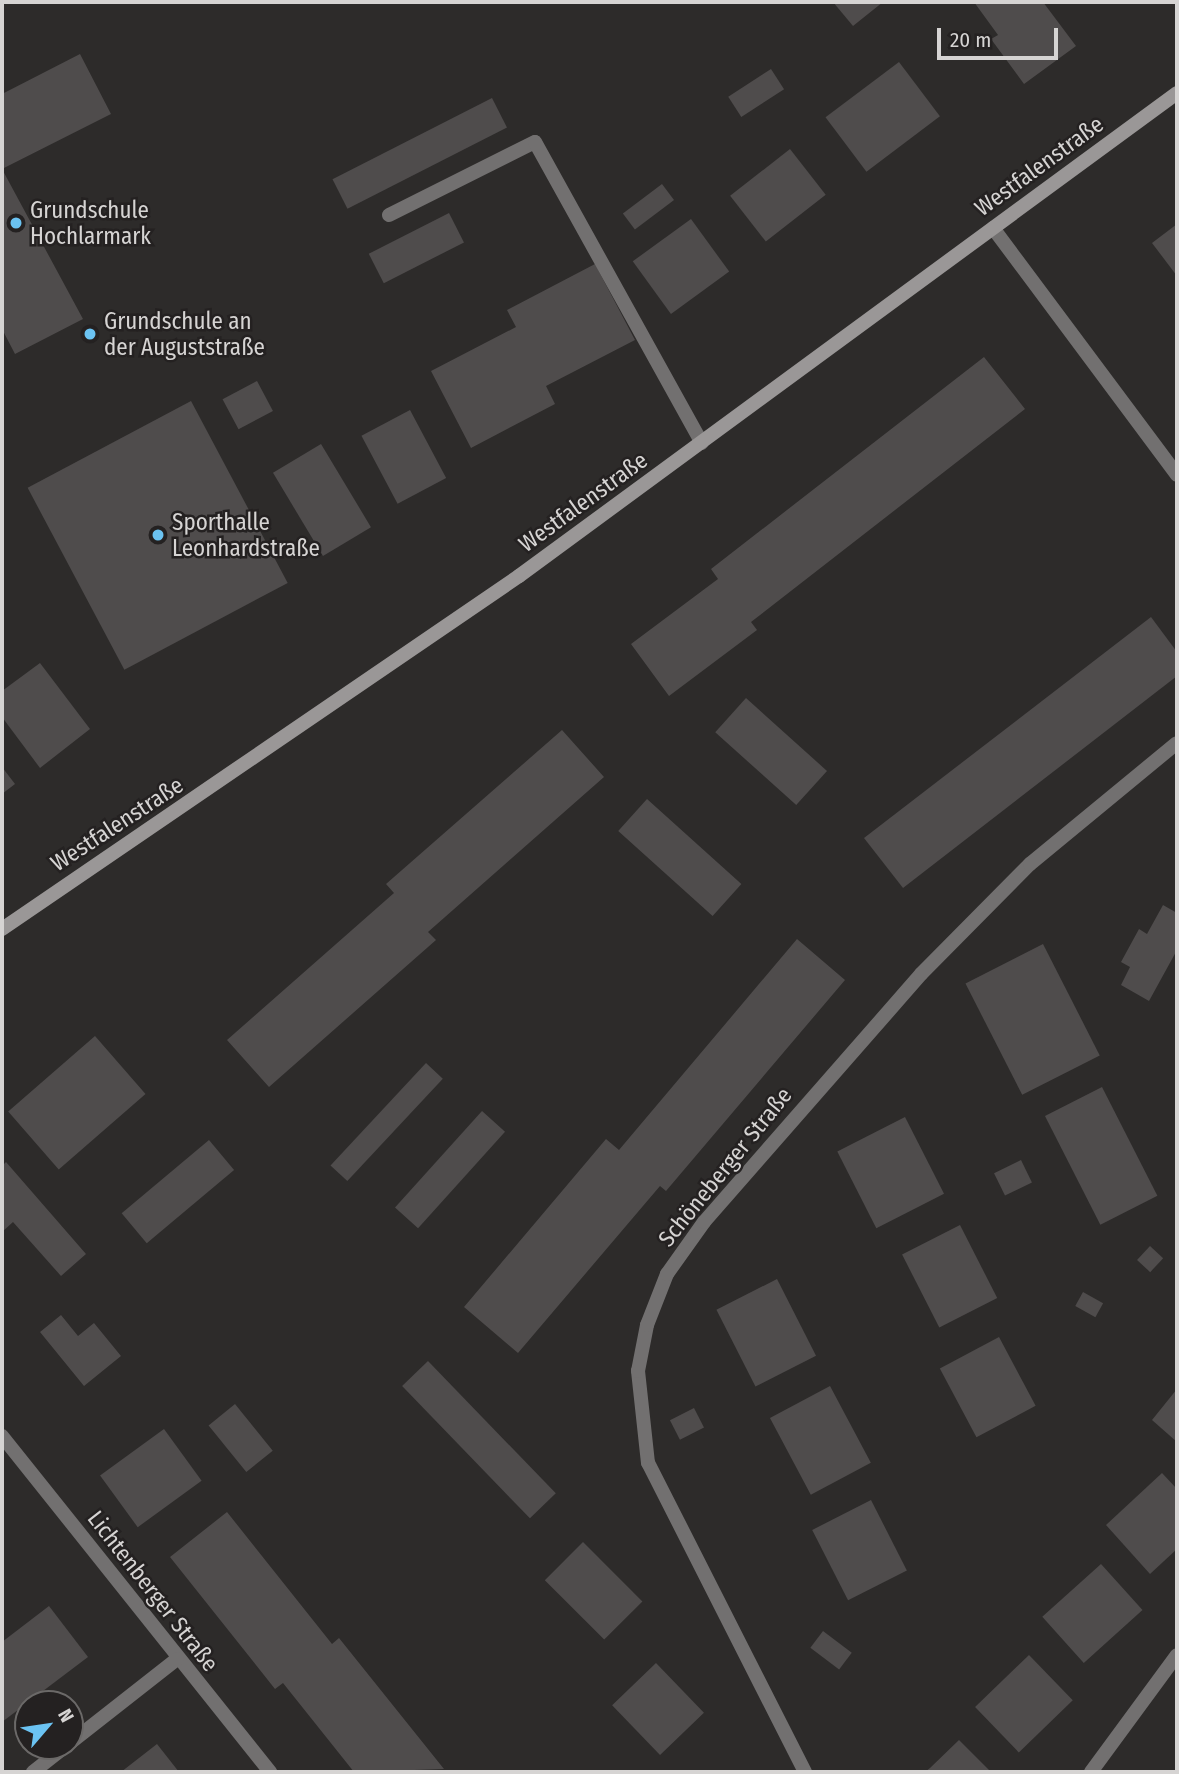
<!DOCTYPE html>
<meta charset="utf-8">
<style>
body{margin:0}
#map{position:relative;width:1179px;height:1774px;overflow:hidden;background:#2d2b2a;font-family:"Fira Sans Condensed",sans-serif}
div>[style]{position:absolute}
.building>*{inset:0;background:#4f4c4c;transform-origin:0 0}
.service>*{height:14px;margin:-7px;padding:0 7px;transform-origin:7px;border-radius:7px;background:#727070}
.minor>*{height:14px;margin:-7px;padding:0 7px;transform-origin:7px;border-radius:7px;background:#727070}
.secondary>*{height:14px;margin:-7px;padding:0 7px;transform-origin:7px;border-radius:7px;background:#9a9797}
.dots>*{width:19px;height:19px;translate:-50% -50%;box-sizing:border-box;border:4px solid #242121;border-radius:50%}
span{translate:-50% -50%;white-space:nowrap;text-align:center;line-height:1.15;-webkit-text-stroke:5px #242121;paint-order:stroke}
.street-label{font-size:23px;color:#d6d4d3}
.poi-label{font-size:23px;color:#d6d4d3}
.left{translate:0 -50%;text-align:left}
.frame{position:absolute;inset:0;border:4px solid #d6d4d3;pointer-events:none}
.north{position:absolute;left:14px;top:1690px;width:70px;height:70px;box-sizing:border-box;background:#242121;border:2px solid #6b6968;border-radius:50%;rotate:61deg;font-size:19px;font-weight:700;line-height:28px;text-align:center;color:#d6d4d3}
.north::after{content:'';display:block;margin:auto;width:24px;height:32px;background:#6bc3f2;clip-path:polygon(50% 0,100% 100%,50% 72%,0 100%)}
.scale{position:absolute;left:937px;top:28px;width:121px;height:32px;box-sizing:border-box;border:4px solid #d6d4d3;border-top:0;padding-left:9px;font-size:21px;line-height:24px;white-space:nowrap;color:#d6d4d3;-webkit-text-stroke:5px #242121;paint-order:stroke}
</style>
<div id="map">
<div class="building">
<i style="clip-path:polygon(833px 2px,883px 2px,853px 26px)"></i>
<i style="clip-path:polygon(974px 2px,1043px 2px,1076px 46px,1024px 84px,991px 39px,998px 35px)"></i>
<i style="clip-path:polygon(80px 54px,111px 114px,2px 169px,83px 319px,15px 354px,2px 329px,2px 94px)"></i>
<i style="left:899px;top:62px;width:68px;height:92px;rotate:53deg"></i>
<i style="left:771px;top:69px;width:24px;height:51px;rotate:57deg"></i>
<i style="left:492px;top:98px;width:33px;height:179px;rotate:63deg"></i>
<i style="left:790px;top:149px;width:58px;height:76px;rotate:52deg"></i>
<i style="left:662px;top:184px;width:20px;height:49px;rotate:53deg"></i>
<i style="left:449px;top:213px;width:33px;height:90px;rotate:63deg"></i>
<i style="left:691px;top:219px;width:65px;height:72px;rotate:54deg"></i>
<i style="clip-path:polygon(1177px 224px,1177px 276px,1152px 243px)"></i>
<i style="clip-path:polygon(595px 264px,635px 340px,546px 386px,555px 404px,471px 448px,431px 371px,516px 327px,507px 310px)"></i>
<i style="clip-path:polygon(984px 357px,1025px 409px,751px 622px,757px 630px,669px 696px,631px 644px,718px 579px,711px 569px)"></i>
<i style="left:257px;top:381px;width:34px;height:39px;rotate:62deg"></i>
<i style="left:191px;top:401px;width:206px;height:185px;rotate:62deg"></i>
<i style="left:410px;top:410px;width:77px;height:55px;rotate:62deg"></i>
<i style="left:321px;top:444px;width:97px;height:56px;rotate:59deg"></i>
<i style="clip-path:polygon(1151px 617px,1177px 652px,1177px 676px,903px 888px,864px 838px)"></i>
<i style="clip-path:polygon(40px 663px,90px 729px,40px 768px,2px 717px,2px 691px)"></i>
<i style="left:746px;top:698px;width:109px;height:46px;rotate:42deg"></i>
<i style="clip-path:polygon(562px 730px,604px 777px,428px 932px,436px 940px,269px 1087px,227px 1040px,394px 893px,386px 884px)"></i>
<i style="clip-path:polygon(2px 767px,15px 784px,2px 794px)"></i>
<i style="left:647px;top:799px;width:127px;height:43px;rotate:42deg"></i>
<i style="clip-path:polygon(1163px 905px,1177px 913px,1177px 950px,1149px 1001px,1121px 985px,1130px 967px,1121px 962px,1139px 929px,1147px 934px)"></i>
<i style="clip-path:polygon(797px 939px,845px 980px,666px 1191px,660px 1186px,518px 1353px,464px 1307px,606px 1139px,619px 1150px)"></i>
<i style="left:1043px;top:944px;width:125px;height:87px;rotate:63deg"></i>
<i style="left:95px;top:1036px;width:77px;height:115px;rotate:49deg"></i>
<i style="left:426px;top:1063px;width:23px;height:140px;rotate:43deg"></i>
<i style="left:1102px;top:1087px;width:122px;height:64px;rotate:63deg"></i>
<i style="left:482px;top:1111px;width:31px;height:130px;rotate:42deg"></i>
<i style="left:905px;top:1117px;width:86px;height:76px;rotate:63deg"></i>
<i style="left:209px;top:1140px;width:39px;height:114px;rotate:50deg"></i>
<i style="left:1021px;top:1160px;width:25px;height:30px;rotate:64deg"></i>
<i style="clip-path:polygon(6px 1162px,86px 1254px,61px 1276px,13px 1222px,2px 1232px,2px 1166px)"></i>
<i style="left:960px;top:1225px;width:82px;height:65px;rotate:63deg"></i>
<i style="left:1150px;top:1246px;width:18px;height:19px;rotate:43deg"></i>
<i style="left:777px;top:1279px;width:86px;height:68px;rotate:63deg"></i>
<i style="left:1083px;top:1292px;width:23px;height:16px;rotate:29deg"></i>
<i style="clip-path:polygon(61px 1315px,78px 1336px,94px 1323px,121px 1356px,84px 1386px,40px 1332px)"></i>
<i style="left:999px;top:1337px;width:78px;height:67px;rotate:62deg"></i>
<i style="left:428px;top:1361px;width:184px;height:36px;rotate:46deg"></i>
<i style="left:830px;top:1386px;width:87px;height:68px;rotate:62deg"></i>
<i style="clip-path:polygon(1177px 1389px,1177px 1442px,1152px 1420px)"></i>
<i style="left:235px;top:1404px;width:60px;height:34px;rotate:51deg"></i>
<i style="left:694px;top:1408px;width:22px;height:27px;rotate:63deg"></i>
<i style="left:164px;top:1429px;width:64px;height:79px;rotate:54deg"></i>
<i style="clip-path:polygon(1162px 1473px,1177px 1489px,1177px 1549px,1150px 1574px,1106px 1525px)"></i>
<i style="left:871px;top:1500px;width:79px;height:66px;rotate:63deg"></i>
<i style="clip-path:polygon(227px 1512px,332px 1644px,339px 1638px,444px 1769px,354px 1772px,283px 1683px,275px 1689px,170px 1557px)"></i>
<i style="left:583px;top:1542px;width:84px;height:54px;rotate:45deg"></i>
<i style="left:1101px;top:1564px;width:62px;height:79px;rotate:48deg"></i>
<i style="clip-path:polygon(49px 1606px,88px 1657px,2px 1722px,2px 1642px)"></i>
<i style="left:823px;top:1631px;width:36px;height:21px;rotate:37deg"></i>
<i style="left:1029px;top:1655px;width:63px;height:75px;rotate:46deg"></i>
<i style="left:656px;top:1663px;width:69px;height:61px;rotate:46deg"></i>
<i style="clip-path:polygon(959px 1740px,991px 1772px,925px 1772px,930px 1768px)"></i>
<i style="clip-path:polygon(157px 1744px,179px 1772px,121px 1772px)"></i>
</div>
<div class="service">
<i style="left:389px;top:215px;width:163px;rotate:-26.6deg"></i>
<i style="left:535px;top:142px;width:344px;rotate:61deg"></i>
</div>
<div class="minor">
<i style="left:993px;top:228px;width:308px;rotate:53.3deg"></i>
<i style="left:2px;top:1436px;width:430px;rotate:51.4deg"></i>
<i style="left:70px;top:1743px;width:136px;rotate:-38.1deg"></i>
<i style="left:33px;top:1772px;width:42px;rotate:-38.2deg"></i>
<i style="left:805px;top:1772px;width:347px;rotate:-116.9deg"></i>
<i style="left:648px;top:1463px;width:93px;rotate:-96.2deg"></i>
<i style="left:638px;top:1371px;width:47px;rotate:-78.9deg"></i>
<i style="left:647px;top:1325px;width:55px;rotate:-68.6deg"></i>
<i style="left:667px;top:1274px;width:64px;rotate:-54.6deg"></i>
<i style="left:704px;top:1222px;width:330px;rotate:-48.8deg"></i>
<i style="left:921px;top:974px;width:155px;rotate:-45.3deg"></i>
<i style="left:1030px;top:864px;width:190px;rotate:-39.5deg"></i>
<i style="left:1091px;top:1772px;width:145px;rotate:-53.7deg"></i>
</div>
<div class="secondary">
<i style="left:2px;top:929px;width:626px;rotate:-34.32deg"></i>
<i style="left:519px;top:576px;width:816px;rotate:-36.28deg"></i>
</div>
<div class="dots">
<i style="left:16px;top:223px;background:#6bc3f2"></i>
<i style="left:90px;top:334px;background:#6bc3f2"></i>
<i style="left:158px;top:535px;background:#6bc3f2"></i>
</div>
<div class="street-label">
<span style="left:1039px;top:166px;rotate:-36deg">Westfalenstraße</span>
<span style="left:583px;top:502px;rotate:-36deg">Westfalenstraße</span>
<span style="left:117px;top:824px;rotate:-33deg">Westfalenstraße</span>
<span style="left:725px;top:1167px;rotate:-51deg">Schöneberger Straße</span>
<span style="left:153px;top:1591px;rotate:52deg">Lichtenberger Straße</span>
</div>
<div class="poi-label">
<span class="left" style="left:30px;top:223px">Grundschule<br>Hochlarmark</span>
<span class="left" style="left:104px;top:334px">Grundschule an<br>der Auguststraße</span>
<span class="left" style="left:172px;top:535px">Sporthalle<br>Leonhardstraße</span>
</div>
<div class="frame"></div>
<div class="north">N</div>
<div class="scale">20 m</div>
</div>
